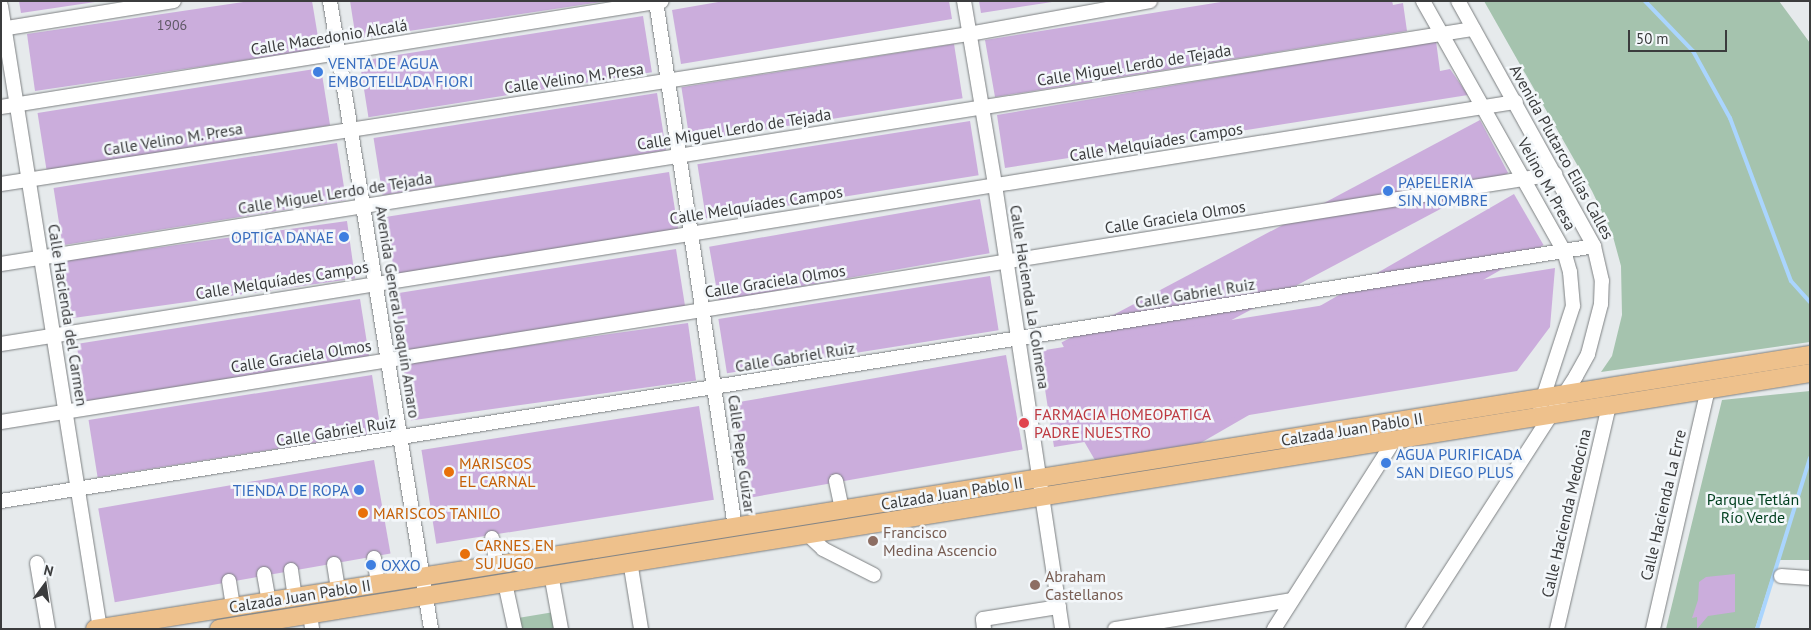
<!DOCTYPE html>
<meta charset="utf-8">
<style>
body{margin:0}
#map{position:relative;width:1811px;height:630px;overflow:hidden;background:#e6eaec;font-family:"PT Sans",sans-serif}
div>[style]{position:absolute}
.green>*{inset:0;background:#a5c3ae}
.stream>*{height:4px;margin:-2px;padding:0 2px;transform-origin:2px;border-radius:2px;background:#aad5fe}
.building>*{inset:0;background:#cbaddc;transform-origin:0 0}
.roads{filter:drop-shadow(0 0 1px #7d8082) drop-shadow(0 0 1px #7d8082)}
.minor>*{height:14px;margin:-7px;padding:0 7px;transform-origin:7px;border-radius:7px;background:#fff}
.major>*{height:18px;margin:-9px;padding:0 9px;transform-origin:9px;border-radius:9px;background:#eec18c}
.dots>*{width:14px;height:14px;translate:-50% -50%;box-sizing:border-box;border:2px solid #f3f7fa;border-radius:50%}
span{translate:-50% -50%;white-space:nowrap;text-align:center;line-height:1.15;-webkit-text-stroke:5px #f3f7fa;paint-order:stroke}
.number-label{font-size:14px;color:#5f5865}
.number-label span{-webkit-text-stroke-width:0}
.street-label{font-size:16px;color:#3b3c3d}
.shop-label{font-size:16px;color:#366cbe}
.left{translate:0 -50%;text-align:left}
.right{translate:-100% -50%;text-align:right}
.health-label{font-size:16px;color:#be3a42}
.food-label{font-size:16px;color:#c56008}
.park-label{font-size:16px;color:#003f1e}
.education-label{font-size:16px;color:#785e54}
.frame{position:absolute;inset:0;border:2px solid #3b3c3d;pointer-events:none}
.north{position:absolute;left:20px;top:560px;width:50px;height:50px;-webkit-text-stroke:4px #f3f7fa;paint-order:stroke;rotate:14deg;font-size:14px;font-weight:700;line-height:20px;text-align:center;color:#3b3c3d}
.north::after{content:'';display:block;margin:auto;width:18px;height:22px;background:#3b3c3d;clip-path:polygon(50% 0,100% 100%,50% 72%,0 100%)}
.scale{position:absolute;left:1628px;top:30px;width:99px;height:22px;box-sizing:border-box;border:2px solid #3b3c3d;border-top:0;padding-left:6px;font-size:15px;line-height:18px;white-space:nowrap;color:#3b3c3d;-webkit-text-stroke:4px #f3f7fa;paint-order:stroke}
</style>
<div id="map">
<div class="green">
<i style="clip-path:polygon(1484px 1px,1779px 1px,1810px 43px,1810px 342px,1601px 372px,1612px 356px,1622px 315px,1621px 266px,1612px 233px,1592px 191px)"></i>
<i style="clip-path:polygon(1810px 391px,1810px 560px,1777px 560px,1755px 629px,1666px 629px,1722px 400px)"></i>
<i style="clip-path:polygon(554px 612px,557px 629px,519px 629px,518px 618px)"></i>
</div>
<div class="stream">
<i style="left:1645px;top:1px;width:69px;rotate:46.2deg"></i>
<i style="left:1693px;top:51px;width:77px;rotate:61.1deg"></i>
<i style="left:1730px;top:118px;width:174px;rotate:69.5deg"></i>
<i style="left:1791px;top:281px;width:28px;rotate:48deg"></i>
<i style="left:1757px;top:629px;width:179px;rotate:-72.8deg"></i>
</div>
<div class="building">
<i style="clip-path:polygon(19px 1px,95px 1px,95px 2px,21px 13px)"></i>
<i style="clip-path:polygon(250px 1px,312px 1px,320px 49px,35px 91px,27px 34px)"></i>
<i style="clip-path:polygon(350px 1px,601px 1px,601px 2px,356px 39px)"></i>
<i style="clip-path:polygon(724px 1px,949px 1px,952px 19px,681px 64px,672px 10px)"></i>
<i style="clip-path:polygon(979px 1px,1051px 1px,1052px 2px,981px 13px)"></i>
<i style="clip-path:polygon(1227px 1px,1392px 1px,1393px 5px,1403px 3px,1407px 31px,995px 97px,985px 40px)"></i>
<i style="left:643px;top:16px;width:57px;height:287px;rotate:81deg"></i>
<i style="clip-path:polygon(1436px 41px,1440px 71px,1450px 69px,1468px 95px,1005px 168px,997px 115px)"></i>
<i style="left:954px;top:44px;width:55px;height:276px;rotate:81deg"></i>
<i style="left:321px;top:68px;width:58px;height:287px;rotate:81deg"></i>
<i style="left:657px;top:93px;width:58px;height:287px;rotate:81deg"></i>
<i style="left:1480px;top:120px;width:60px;height:474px;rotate:62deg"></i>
<i style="left:970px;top:121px;width:55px;height:276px;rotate:81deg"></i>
<i style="left:337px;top:143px;width:58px;height:287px;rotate:81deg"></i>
<i style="left:669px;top:172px;width:58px;height:287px;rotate:81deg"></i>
<i style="left:1514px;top:194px;width:59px;height:496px;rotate:60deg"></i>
<i style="left:980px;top:199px;width:55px;height:275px;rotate:80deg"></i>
<i style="left:347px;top:221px;width:58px;height:288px;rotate:82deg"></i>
<i style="left:676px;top:249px;width:58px;height:287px;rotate:81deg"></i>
<i style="clip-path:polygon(1555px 268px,1550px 327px,1517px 371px,1054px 447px,1039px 351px)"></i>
<i style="left:990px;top:276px;width:55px;height:275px;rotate:81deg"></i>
<i style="left:360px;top:299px;width:58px;height:287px;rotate:81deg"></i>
<i style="left:688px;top:323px;width:58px;height:288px;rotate:82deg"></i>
<i style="left:1006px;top:355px;width:96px;height:277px;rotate:80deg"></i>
<i style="left:372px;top:375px;width:58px;height:287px;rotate:81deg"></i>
<i style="left:699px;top:406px;width:95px;height:281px;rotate:81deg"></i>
<i style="left:374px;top:460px;width:95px;height:280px;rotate:80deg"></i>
<i style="clip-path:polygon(1735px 574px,1735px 612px,1708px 616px,1697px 629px,1697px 617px,1692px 618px,1698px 600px,1699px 582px,1706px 577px)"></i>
</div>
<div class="roads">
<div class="minor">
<i style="left:330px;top:1px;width:636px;rotate:80.86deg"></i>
<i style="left:656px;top:1px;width:532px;rotate:81.46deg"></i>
<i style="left:964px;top:1px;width:187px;rotate:80.4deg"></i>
<i style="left:995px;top:185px;width:449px;rotate:81.4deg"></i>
<i style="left:1423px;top:1px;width:287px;rotate:60.6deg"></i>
<i style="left:1564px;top:251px;width:22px;rotate:74deg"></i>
<i style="left:1570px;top:272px;width:34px;rotate:85deg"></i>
<i style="left:1573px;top:306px;width:106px;rotate:108.1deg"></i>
<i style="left:1px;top:6px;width:631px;rotate:80.97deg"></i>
<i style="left:1px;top:29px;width:175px;rotate:-9.2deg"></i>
<i style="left:1px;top:107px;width:669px;rotate:-9.11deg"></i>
<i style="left:1px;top:184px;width:980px;rotate:-8.81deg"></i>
<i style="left:969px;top:34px;width:184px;rotate:-10.3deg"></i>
<i style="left:1px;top:264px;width:1491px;rotate:-9.07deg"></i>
<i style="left:1px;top:344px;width:1534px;rotate:-9.08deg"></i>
<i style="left:1px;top:422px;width:1574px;rotate:-9.07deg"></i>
<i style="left:836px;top:481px;width:30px;rotate:78deg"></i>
<i style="left:1px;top:501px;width:1613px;rotate:-9.09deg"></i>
<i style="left:806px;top:533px;width:23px;rotate:43deg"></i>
<i style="left:823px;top:549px;width:57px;rotate:27deg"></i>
<i style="left:492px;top:538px;width:27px;rotate:80deg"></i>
<i style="left:374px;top:558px;width:26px;rotate:81deg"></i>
<i style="left:630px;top:561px;width:69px;rotate:80.8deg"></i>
<i style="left:37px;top:563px;width:67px;rotate:80.5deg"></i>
<i style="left:334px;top:564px;width:26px;rotate:81deg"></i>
<i style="left:291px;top:570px;width:27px;rotate:82deg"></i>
<i style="left:264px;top:574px;width:27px;rotate:80deg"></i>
<i style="left:551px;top:574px;width:56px;rotate:79.7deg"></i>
<i style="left:1781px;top:576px;width:29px;rotate:4deg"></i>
<i style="left:229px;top:581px;width:26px;rotate:81deg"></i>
<i style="left:505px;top:583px;width:47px;rotate:77.7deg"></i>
<i style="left:310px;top:614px;width:15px;rotate:82deg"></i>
<i style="left:984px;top:629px;width:10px;rotate:-96deg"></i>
<i style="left:983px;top:619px;width:77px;rotate:-9deg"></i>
<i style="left:1115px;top:629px;width:179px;rotate:-9.3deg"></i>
<i style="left:1274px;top:629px;width:225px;rotate:-57.5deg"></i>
<i style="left:1413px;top:629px;width:301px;rotate:-57.2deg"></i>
<i style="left:1576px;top:376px;width:25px;rotate:-61deg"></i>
<i style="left:1588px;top:354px;width:52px;rotate:-75.4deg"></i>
<i style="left:1601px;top:304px;width:23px;rotate:-88deg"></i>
<i style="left:1602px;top:281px;width:36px;rotate:-103deg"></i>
<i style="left:1594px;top:246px;width:280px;rotate:-119deg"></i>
<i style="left:1557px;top:629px;width:230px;rotate:-76.9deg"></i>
<i style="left:1653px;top:629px;width:246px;rotate:-77.1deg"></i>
</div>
<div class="major">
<i style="left:95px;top:629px;width:1737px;rotate:-9.08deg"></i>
<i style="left:219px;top:629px;width:1611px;rotate:-9.14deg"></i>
</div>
</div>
<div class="dots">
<i style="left:318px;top:72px;background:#3f7fe0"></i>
<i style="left:1388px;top:191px;background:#3f7fe0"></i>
<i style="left:344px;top:237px;background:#3f7fe0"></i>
<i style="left:1024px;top:423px;background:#e0444e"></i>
<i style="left:1386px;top:463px;background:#3f7fe0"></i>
<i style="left:449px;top:472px;background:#e8710a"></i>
<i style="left:359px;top:490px;background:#3f7fe0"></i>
<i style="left:363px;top:513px;background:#e8710a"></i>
<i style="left:873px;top:541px;background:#8d6e63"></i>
<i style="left:465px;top:554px;background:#e8710a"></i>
<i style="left:371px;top:565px;background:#3f7fe0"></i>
<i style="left:1035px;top:585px;background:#8d6e63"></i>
</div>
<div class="number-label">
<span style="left:172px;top:25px">1906</span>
</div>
<div class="street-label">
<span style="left:329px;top:37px;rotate:-9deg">Calle Macedonio Alcalá</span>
<span style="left:1134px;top:65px;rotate:-9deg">Calle Miguel Lerdo de Tejada</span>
<span style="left:574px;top:78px;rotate:-8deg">Calle Velino M. Presa</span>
<span style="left:734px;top:129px;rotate:-9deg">Calle Miguel Lerdo de Tejada</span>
<span style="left:173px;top:139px;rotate:-9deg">Calle Velino M. Presa</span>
<span style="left:1156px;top:142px;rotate:-9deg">Calle Melquíades Campos</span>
<span style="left:1562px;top:152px;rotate:61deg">Avenida Plutarco Elías Calles</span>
<span style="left:1547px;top:184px;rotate:61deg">Velino M. Presa</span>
<span style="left:335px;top:193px;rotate:-9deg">Calle Miguel Lerdo de Tejada</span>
<span style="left:756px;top:205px;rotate:-9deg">Calle Melquíades Campos</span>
<span style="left:1175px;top:217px;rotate:-9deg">Calle Graciela Olmos</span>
<span style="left:282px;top:280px;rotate:-9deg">Calle Melquíades Campos</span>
<span style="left:775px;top:281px;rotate:-9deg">Calle Graciela Olmos</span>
<span style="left:1195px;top:293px;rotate:-9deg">Calle Gabriel Ruiz</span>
<span style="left:1030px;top:297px;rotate:81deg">Calle Hacienda La Colmena</span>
<span style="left:398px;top:312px;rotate:81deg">Avenida General Joaquín Amaro</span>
<span style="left:68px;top:315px;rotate:81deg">Calle Hacienda del Carmen</span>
<span style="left:301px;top:356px;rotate:-9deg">Calle Graciela Olmos</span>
<span style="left:795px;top:357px;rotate:-9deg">Calle Gabriel Ruiz</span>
<span style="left:1352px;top:429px;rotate:-9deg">Calzada Juan Pablo II</span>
<span style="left:336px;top:431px;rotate:-9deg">Calle Gabriel Ruiz</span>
<span style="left:742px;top:454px;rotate:82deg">Calle Pepe Guízar</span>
<span style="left:952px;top:493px;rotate:-9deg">Calzada Juan Pablo II</span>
<span style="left:1663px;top:505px;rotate:-77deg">Calle Hacienda La Erre</span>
<span style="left:1566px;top:513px;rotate:-77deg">Calle Hacienda Medocina</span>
<span style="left:300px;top:596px;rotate:-9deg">Calzada Juan Pablo II</span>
</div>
<div class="shop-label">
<span class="left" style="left:328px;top:72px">VENTA DE AGUA<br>EMBOTELLADA FIORI</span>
<span class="left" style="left:1398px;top:191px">PAPELERIA<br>SIN NOMBRE</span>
<span class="right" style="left:334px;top:237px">OPTICA DANAE</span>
<span class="left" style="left:1396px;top:463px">AGUA PURIFICADA<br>SAN DIEGO PLUS</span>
<span class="right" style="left:349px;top:490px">TIENDA DE ROPA</span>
<span class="left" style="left:381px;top:565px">OXXO</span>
</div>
<div class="health-label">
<span class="left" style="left:1034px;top:423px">FARMACIA HOMEOPATICA<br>PADRE NUESTRO</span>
</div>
<div class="food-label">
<span class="left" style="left:459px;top:472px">MARISCOS<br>EL CARNAL</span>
<span class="left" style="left:373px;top:513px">MARISCOS TANILO</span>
<span class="left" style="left:475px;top:554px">CARNES EN<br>SU JUGO</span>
</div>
<div class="park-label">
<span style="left:1753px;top:508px">Parque Tetlán<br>Río Verde</span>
</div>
<div class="education-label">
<span class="left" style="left:883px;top:541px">Francisco<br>Medina Ascencio</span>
<span class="left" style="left:1045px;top:585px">Abraham<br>Castellanos</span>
</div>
<div class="frame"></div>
<div class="north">N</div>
<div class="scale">50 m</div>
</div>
